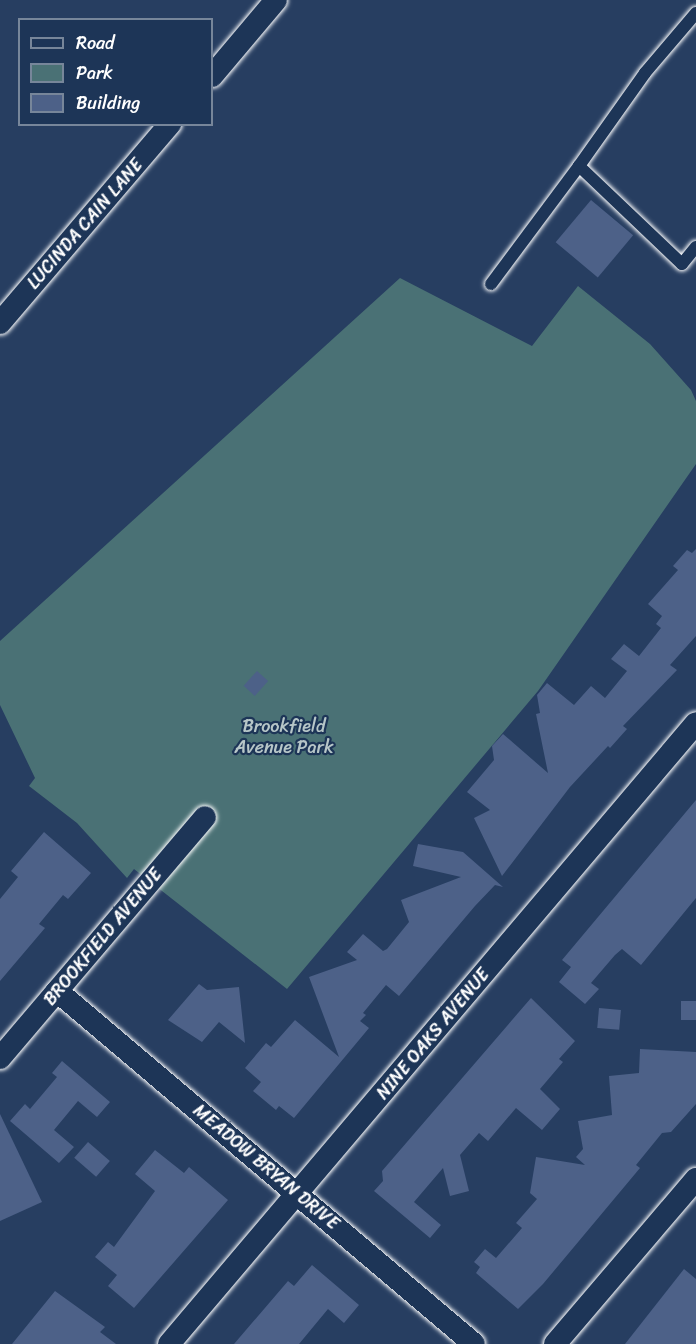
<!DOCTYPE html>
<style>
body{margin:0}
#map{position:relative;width:696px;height:1344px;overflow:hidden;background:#273e61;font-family:Sriracha,sans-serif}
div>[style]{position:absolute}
.green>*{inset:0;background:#4a7175}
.building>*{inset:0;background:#4d6188;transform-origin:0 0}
.roads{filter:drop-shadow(0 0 2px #fff) drop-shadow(0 0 2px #fff)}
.lane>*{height:12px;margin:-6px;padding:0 6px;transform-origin:6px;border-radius:6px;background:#1d3557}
.street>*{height:22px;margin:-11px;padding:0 11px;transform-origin:11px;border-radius:11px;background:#1d3557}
span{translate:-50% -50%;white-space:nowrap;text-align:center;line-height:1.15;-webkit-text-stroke:4.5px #1d3557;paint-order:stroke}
.street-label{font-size:18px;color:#fff}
.park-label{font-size:18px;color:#b7c6c8}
.legend{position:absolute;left:18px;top:18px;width:195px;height:108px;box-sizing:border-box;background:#1d3557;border:2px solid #77869a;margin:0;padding:8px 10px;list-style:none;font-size:18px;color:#fff}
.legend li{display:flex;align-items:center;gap:12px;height:30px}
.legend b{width:30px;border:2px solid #77869a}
</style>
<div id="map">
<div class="green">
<i style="clip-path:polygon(400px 278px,532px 346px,578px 286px,650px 344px,691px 390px,696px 401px,696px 464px,538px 691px,287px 989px,134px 869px,127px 878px,77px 823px,29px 786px,35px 778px,0 705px,0 641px)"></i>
</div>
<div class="building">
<i style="left:591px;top:200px;width:55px;height:55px;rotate:40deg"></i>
<i style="clip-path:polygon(696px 549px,696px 636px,670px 665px,677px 670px,623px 726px,627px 729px,610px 748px,608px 746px,570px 787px,502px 876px,474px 818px,490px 810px,467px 792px,494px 760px,492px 746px,503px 734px,548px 773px,536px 714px,540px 713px,537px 695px,547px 683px,574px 705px,591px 686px,605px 698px,627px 671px,611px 659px,624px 644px,639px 656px,661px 628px,656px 624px,662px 616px,648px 604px,678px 570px,673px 566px,687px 550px,692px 553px)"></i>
<i style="left:257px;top:671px;width:15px;height:20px;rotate:42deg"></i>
<i style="clip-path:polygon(696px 800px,696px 898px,641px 965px,622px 949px,615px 955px,591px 983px,599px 989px,585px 1004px,559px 982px,571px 967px,562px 960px)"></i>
<i style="clip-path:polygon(44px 832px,91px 873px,68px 899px,63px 895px,39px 924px,45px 928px,0 981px,0 899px,18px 877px,11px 871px)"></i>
<i style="clip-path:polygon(418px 844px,463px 852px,503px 887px,495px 885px,475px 906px,399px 996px,386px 985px,363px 1013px,366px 1015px,360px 1021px,369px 1028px,294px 1118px,279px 1106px,276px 1110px,253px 1091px,261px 1082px,245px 1068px,266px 1043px,271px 1047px,295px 1020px,339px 1057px,309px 977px,357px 960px,347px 952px,363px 934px,383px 951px,387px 949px,409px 922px,401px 900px,461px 877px,413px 866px)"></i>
<i style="clip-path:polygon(199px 984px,207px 990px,239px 987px,245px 1043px,219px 1022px,202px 1042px,168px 1020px)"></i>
<i style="clip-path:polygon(531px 998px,575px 1041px,559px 1059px,563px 1062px,540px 1089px,560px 1109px,542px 1130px,516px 1108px,488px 1141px,479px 1133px,460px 1155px,469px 1191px,450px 1196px,443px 1168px,414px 1202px,441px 1225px,430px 1238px,374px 1191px,383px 1181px,382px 1171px)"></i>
<i style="left:681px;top:1001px;width:15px;height:19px"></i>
<i style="left:599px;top:1008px;width:22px;height:20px;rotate:5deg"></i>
<i style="clip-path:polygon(640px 1049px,696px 1052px,696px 1104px,671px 1132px,662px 1133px,636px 1165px,640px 1168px,543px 1284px,518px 1309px,476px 1273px,480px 1267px,474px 1262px,485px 1249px,496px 1258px,522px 1228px,516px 1223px,537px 1199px,530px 1193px,536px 1157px,585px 1165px,576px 1157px,583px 1149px,578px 1121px,612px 1115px,609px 1076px,639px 1073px)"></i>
<i style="clip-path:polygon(62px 1061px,110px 1102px,97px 1117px,78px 1101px,54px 1130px,74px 1147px,59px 1163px,10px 1121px,25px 1104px,30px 1109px,57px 1077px,52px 1073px)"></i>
<i style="clip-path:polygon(0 1114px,42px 1202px,0 1221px)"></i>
<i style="left:88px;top:1142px;width:29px;height:21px;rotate:41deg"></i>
<i style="clip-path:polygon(155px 1150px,184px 1173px,189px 1167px,228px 1200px,134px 1308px,108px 1286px,117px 1275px,95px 1257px,108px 1242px,114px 1247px,155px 1191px,135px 1174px)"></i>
<i style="clip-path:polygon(312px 1265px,359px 1305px,344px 1323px,328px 1309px,299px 1344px,234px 1344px,288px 1281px,294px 1286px)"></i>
<i style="clip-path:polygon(684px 1269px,696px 1279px,696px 1344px,625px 1344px)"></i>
<i style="clip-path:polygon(55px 1291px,105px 1327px,100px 1332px,116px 1344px,12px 1344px)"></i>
</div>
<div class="roads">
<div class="lane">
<i style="left:696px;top:13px;width:79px;rotate:130.4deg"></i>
<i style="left:645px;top:73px;width:114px;rotate:125.4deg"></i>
<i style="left:579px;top:166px;width:142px;rotate:43.6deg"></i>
<i style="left:682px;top:264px;width:22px;rotate:-51deg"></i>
<i style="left:491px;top:284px;width:147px;rotate:-53.3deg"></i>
</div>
<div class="street">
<i style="left:212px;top:76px;width:99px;rotate:-49.9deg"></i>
<i style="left:0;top:323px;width:262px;rotate:-49.5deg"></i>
<i style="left:57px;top:991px;width:546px;rotate:40.25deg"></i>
<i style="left:0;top:1058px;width:316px;rotate:-49.6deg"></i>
<i style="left:169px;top:1344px;width:814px;rotate:-49.68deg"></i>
<i style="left:555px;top:1344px;width:217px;rotate:-49.5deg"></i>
</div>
</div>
<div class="street-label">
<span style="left:85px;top:224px;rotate:-49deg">LUCINDA CAIN LANE</span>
<span style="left:103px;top:937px;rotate:-50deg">BROOKFIELD AVENUE</span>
<span style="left:433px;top:1034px;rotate:-50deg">NINE OAKS AVENUE</span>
<span style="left:266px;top:1167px;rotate:40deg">MEADOW BRYAN DRIVE</span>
</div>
<div class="park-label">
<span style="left:284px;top:737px">Brookfield<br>Avenue Park</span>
</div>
<ul class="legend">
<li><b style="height:8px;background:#1d3557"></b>Road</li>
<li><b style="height:16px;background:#4a7175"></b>Park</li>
<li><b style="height:16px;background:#4d6188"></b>Building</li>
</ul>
</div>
